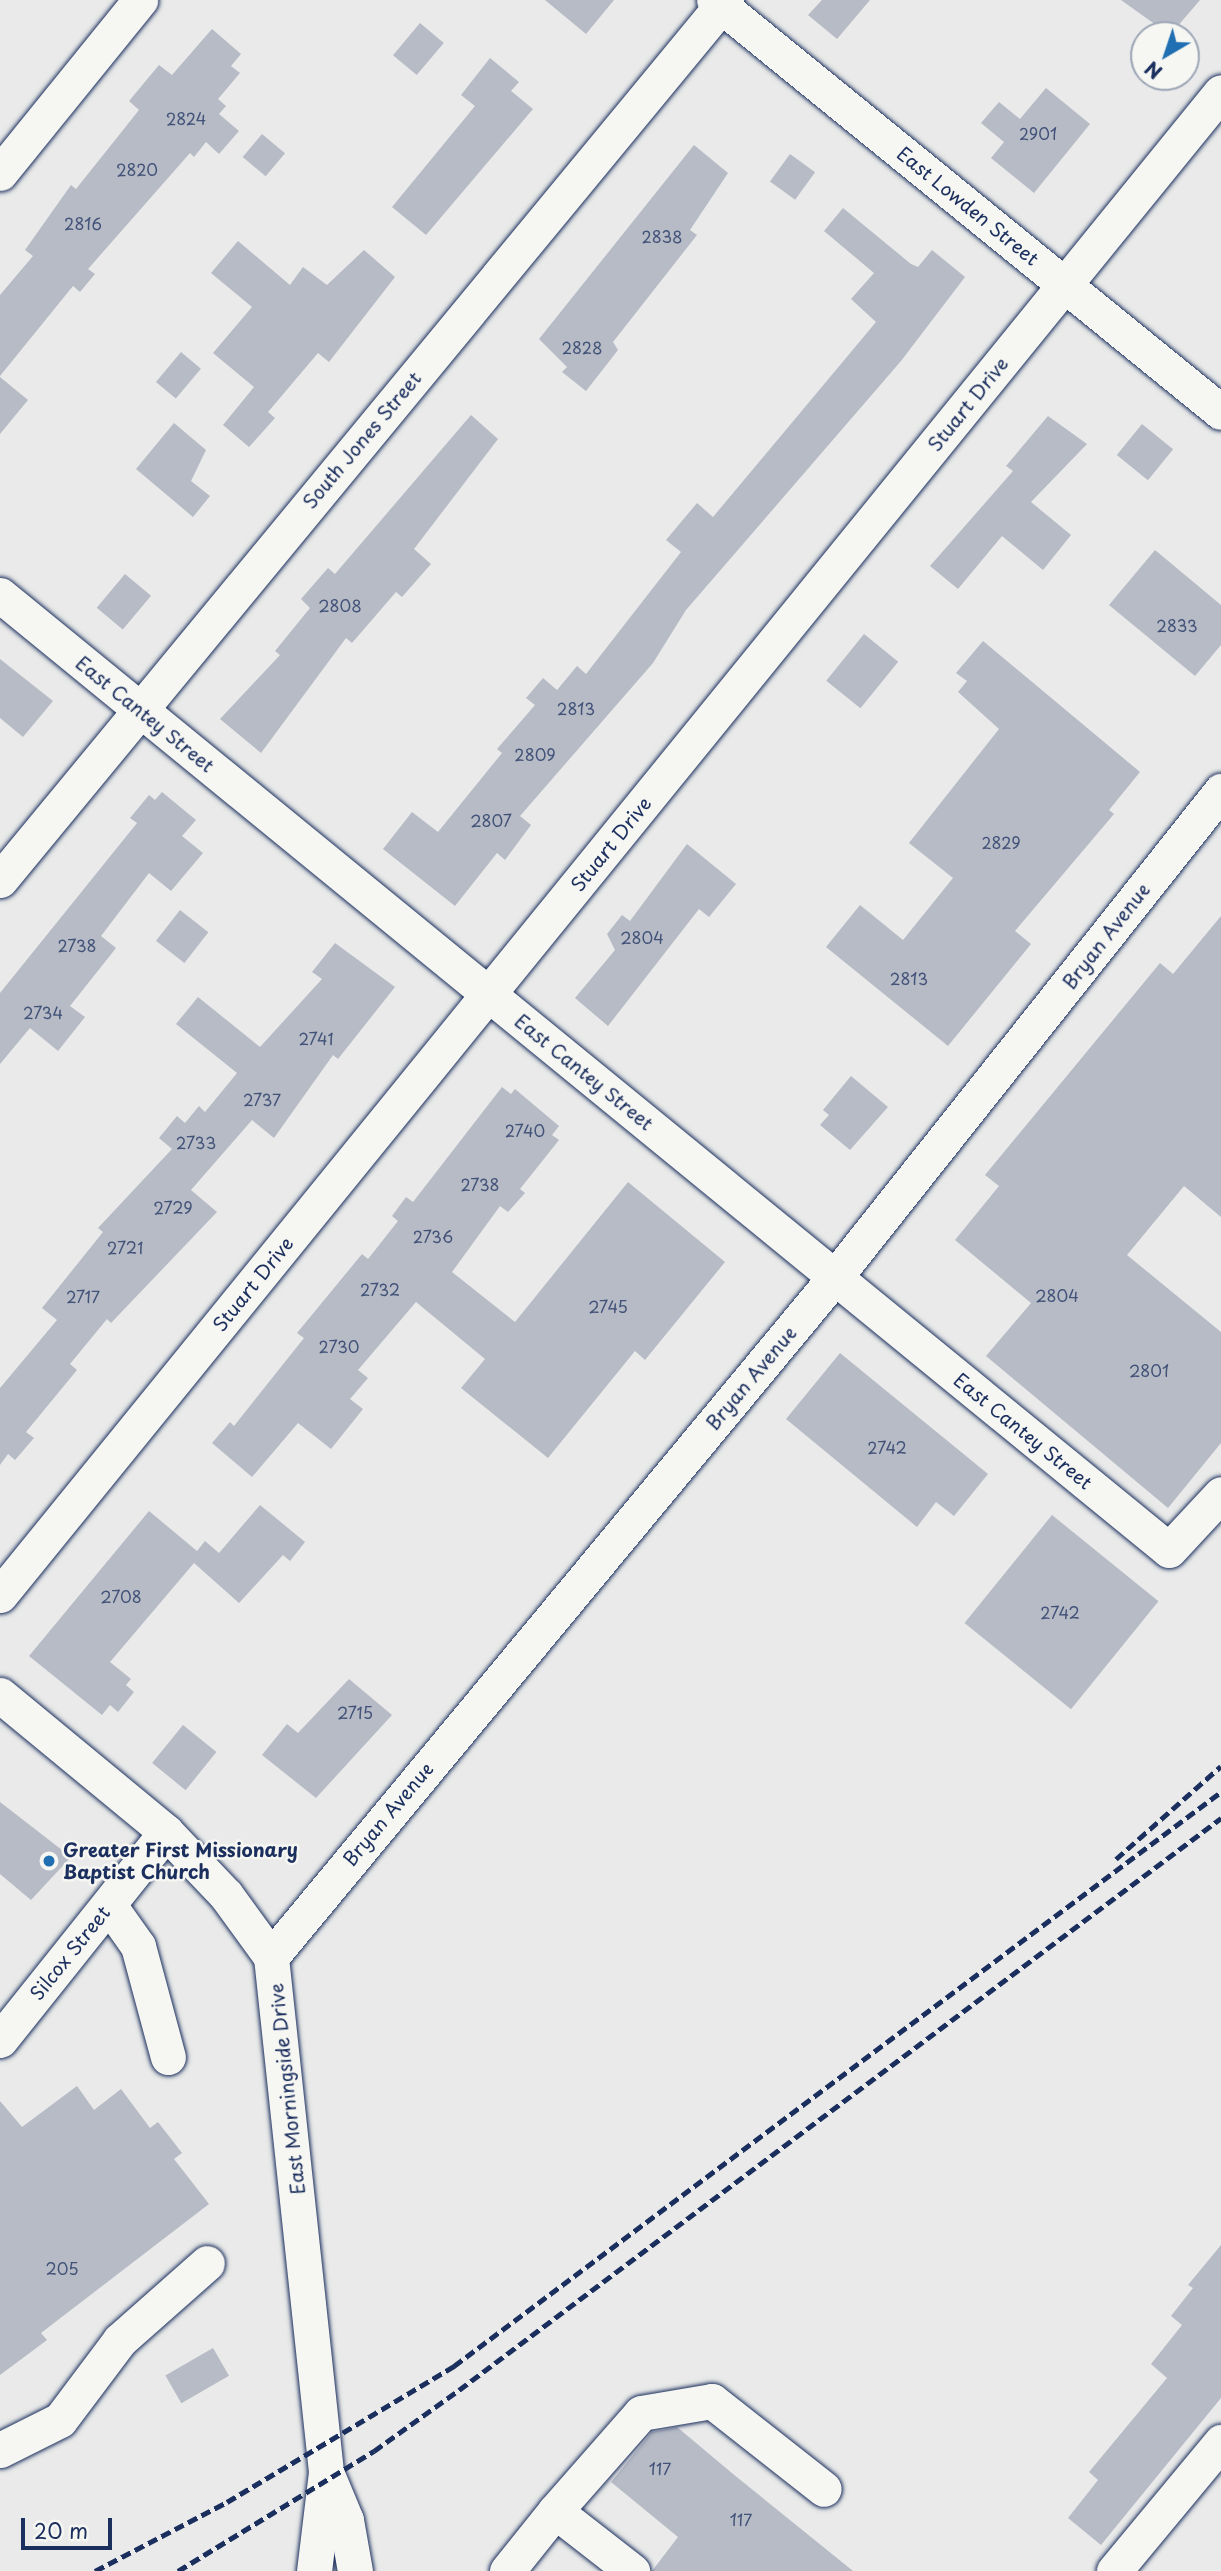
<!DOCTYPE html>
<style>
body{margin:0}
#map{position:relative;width:1221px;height:2571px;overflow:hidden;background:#e9eae9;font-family:"Playpen Sans",sans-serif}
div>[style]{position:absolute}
.building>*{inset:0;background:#b6bbc6;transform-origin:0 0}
.roads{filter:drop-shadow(0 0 2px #1b2f5e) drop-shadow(0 0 2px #1b2f5e)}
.minor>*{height:35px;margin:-17.5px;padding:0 17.5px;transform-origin:17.5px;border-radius:17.5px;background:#f6f6f2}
.rail>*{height:5px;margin-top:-2.5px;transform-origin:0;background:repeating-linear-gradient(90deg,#1b2f5e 0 10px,transparent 0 15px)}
.dots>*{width:19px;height:19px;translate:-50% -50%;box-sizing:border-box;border:4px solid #f6f6f2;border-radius:50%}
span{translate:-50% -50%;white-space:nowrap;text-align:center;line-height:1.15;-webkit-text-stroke:5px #f6f6f2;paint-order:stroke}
.number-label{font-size:16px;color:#425278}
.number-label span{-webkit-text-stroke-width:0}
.street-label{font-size:19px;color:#1b2f5e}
.poi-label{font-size:19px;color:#1b2f5e;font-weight:700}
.left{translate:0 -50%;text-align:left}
.north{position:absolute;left:1130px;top:21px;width:70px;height:70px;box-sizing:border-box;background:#f6f6f2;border:2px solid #9ea6b7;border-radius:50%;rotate:219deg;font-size:19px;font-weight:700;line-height:28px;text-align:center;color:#1b2f5e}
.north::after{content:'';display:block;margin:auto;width:24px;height:32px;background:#1f6fb2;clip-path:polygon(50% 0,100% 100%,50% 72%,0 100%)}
.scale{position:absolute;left:21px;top:2518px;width:91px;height:32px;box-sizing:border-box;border:4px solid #1b2f5e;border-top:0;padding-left:9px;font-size:21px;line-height:24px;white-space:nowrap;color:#1b2f5e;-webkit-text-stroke:5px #f6f6f2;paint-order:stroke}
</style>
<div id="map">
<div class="building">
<i style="clip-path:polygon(545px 0,614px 0,586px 34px)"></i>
<i style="clip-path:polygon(822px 0,870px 0,837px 39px,808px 15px)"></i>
<i style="clip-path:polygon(1121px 0,1200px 0,1170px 35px)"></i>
<i style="left:420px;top:23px;width:31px;height:42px;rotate:40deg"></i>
<i style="clip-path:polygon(212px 29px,241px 54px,231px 66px,240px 73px,218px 99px,226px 106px,219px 114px,239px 131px,219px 154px,206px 142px,194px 157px,190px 153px,88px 269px,95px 274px,80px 292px,73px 286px,0 376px,0 295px,33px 256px,25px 250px,71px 185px,76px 189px,139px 110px,129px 101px,159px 65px,172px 75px)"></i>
<i style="clip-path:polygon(490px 58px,519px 82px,511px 91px,533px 109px,426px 235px,392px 207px,475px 106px,461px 95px)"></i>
<i style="clip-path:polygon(1046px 88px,1090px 124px,1034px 193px,991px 158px,1004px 142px,981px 123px,999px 102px,1020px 119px)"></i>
<i style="left:262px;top:134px;width:30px;height:30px;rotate:40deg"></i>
<i style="clip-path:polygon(694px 145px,728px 173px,690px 230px,697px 235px,613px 342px,618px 350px,586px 391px,562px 372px,567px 367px,539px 339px)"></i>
<i style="left:790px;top:154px;width:31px;height:34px;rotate:36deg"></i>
<i style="clip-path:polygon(843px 208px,911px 264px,918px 267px,932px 250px,965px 277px,901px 361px,686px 610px,653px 663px,520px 816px,531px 825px,505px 860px,497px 853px,455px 906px,383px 849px,412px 812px,438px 832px,502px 753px,497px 749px,535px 705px,526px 698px,543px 678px,557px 690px,577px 666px,586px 674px,681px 552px,666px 540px,697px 503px,713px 517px,876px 322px,851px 299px,874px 273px,824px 231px)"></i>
<i style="clip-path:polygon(238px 241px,290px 285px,303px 267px,327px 285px,364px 250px,395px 277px,329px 362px,318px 353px,268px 412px,275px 418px,249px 447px,223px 425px,254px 387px,213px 353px,252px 307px,211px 273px)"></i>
<i style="left:181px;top:352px;width:26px;height:39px;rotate:40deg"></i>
<i style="clip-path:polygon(0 377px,28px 400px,0 434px)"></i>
<i style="clip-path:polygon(471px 415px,498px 439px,414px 549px,431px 564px,402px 597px,396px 592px,352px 643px,346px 638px,261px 753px,220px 719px,280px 655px,275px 651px,310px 608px,301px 599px,328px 568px,335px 574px)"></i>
<i style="clip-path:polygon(1048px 416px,1087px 444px,1031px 502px,1071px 535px,1043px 570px,1002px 536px,958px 589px,930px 566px,1013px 471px,1006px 466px)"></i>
<i style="clip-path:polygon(174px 423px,206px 450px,191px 481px,210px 496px,193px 517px,136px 469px)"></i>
<i style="left:1142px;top:424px;width:40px;height:40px;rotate:39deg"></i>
<i style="clip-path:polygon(1155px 550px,1221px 605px,1221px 645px,1195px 676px,1109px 605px)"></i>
<i style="left:125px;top:574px;width:34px;height:44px;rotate:40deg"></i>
<i style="left:864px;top:634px;width:44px;height:60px;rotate:39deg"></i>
<i style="clip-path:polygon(983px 641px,1140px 772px,1109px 810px,1114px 814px,1015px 931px,1031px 944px,948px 1046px,826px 947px,860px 905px,903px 940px,953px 878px,909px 843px,999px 729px,958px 692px,967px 681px,956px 673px)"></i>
<i style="clip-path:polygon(0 659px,53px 701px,23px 737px,0 718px)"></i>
<i style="clip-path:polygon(162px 792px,196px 820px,182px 836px,203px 853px,171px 891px,149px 873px,101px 936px,116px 948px,70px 1006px,85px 1017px,58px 1051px,30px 1028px,0 1064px,0 993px,137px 823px,130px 818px,149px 795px,155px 800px)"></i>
<i style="clip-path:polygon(687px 844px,736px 884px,709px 917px,699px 909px,608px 1026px,575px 998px,615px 950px,607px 934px,622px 915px,630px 921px)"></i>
<i style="left:180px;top:910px;width:36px;height:39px;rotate:38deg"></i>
<i style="clip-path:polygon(1221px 916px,1221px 1217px,1184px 1186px,1127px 1255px,1221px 1332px,1221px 1443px,1168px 1508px,986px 1356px,1031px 1303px,955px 1240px,999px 1186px,985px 1175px,1160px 963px,1173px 974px)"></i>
<i style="clip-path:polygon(335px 943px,395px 987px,338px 1059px,333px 1055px,274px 1138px,252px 1120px,191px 1190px,217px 1212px,111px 1323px,107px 1319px,70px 1364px,77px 1370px,26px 1432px,34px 1438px,15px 1460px,8px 1454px,0 1465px,0 1388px,57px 1320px,42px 1308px,103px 1232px,98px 1228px,172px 1149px,159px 1138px,177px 1116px,185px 1123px,199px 1106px,205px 1112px,237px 1073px,176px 1024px,198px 997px,260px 1047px,322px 979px,312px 972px)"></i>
<i style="clip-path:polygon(851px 1076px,888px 1107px,850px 1150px,820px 1125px,829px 1115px,823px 1110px)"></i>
<i style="clip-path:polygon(502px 1087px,511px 1094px,515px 1089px,559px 1126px,552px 1135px,559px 1140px,520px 1189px,525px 1193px,508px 1212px,500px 1206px,452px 1272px,515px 1322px,628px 1182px,725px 1262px,645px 1360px,635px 1351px,548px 1458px,461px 1388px,485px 1359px,416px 1302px,358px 1370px,368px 1378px,350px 1399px,363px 1409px,331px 1449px,298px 1423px,252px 1477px,212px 1443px,230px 1422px,234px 1426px,304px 1338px,297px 1333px,362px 1254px,368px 1259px,398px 1221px,392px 1216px,406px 1197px,413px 1202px)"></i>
<i style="clip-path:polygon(840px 1353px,988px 1474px,954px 1516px,936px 1502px,917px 1527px,786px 1419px)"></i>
<i style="clip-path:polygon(260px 1505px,305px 1542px,290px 1561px,283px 1555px,239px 1603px,194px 1563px,110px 1662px,131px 1679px,126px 1685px,134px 1692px,118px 1712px,110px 1705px,102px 1715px,29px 1656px,149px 1511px,197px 1551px,205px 1541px,219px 1553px)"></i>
<i style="left:1052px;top:1515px;width:137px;height:139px;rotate:39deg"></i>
<i style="clip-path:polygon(349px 1679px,392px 1715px,316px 1798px,262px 1755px,287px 1724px,298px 1733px)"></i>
<i style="left:183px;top:1725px;width:43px;height:49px;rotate:39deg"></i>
<i style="clip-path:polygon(0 1802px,71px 1857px,31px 1900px,0 1874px)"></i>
<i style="clip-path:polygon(77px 2086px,94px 2110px,121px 2089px,150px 2128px,158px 2122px,182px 2153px,174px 2159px,209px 2204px,41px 2333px,47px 2340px,0 2375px,0 2101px,22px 2127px)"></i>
<i style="clip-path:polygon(1221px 2245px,1221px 2398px,1101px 2545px,1068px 2518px,1098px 2480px,1089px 2472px,1167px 2378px,1151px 2364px,1182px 2325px,1171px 2316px,1193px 2288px,1188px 2285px)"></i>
<i style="left:213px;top:2348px;width:32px;height:55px;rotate:60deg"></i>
<i style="clip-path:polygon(677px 2427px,733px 2474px,853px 2571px,652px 2571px,678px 2537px,611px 2482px,652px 2432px)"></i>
</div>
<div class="roads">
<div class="minor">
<i style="left:714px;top:0;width:653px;rotate:39.1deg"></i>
<i style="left:0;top:173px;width:223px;rotate:-51deg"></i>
<i style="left:0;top:595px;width:1509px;rotate:39.25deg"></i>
<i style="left:1169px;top:1550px;width:76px;rotate:-47.1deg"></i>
<i style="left:0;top:880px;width:1141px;rotate:-50.48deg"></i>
<i style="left:0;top:1595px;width:1936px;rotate:-50.91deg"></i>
<i style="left:0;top:1695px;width:215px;rotate:39.5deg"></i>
<i style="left:166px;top:1832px;width:87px;rotate:46.4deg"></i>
<i style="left:226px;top:1895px;width:77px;rotate:54deg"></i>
<i style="left:271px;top:1957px;width:518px;rotate:83.9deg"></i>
<i style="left:326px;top:2472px;width:100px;rotate:96.9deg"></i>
<i style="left:109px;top:1905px;width:50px;rotate:54.7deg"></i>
<i style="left:138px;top:1946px;width:115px;rotate:74.9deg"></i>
<i style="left:271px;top:1957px;width:883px;rotate:-50.33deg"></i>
<i style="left:835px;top:1277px;width:621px;rotate:-51.54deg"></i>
<i style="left:0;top:2040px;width:266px;rotate:-51.4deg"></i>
<i style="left:0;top:2450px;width:67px;rotate:-26.6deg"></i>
<i style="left:60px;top:2420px;width:100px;rotate:-53.1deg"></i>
<i style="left:120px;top:2340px;width:116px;rotate:-41.5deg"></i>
<i style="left:326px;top:2472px;width:52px;rotate:67.4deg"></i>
<i style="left:346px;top:2520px;width:52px;rotate:80deg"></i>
<i style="left:555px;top:2511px;width:130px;rotate:-48.7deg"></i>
<i style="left:641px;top:2413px;width:72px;rotate:-9.6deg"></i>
<i style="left:712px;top:2401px;width:142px;rotate:38.2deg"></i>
<i style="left:507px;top:2571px;width:77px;rotate:-51.3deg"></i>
<i style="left:555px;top:2511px;width:98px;rotate:37.9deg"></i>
<i style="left:1114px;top:2571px;width:168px;rotate:-50.3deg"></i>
</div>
</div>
<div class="rail">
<i style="left:1116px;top:1859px;width:140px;rotate:-41.5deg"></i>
<i style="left:95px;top:2571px;width:149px;rotate:-27.6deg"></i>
<i style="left:227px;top:2502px;width:265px;rotate:-30.9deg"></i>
<i style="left:454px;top:2366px;width:958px;rotate:-36.81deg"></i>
<i style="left:178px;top:2571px;width:230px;rotate:-31.5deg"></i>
<i style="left:374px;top:2451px;width:105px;rotate:-35.7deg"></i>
<i style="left:459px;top:2390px;width:953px;rotate:-36.89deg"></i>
</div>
<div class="dots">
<i style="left:49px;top:1861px;background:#1f6fb2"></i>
</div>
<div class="number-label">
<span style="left:186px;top:118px">2824</span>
<span style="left:1038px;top:133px">2901</span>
<span style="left:137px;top:169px">2820</span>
<span style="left:83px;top:223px">2816</span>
<span style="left:662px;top:236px">2838</span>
<span style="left:582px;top:347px">2828</span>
<span style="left:340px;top:605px">2808</span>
<span style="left:1177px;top:625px">2833</span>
<span style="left:576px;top:708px">2813</span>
<span style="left:535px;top:754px">2809</span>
<span style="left:491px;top:820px">2807</span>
<span style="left:1001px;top:842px">2829</span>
<span style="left:642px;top:937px">2804</span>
<span style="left:77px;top:945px">2738</span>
<span style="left:909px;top:978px">2813</span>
<span style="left:43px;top:1012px">2734</span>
<span style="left:316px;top:1038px">2741</span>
<span style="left:262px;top:1099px">2737</span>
<span style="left:525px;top:1130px">2740</span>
<span style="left:196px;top:1142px">2733</span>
<span style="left:480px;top:1184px">2738</span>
<span style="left:173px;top:1207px">2729</span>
<span style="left:433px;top:1236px">2736</span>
<span style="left:125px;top:1247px">2721</span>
<span style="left:380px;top:1289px">2732</span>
<span style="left:1057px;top:1295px">2804</span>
<span style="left:83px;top:1296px">2717</span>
<span style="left:608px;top:1306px">2745</span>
<span style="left:339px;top:1346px">2730</span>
<span style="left:1149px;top:1370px">2801</span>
<span style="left:887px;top:1447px">2742</span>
<span style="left:121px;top:1596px">2708</span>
<span style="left:1060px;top:1612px">2742</span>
<span style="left:355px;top:1712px">2715</span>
<span style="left:62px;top:2268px">205</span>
<span style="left:660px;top:2468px">117</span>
<span style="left:741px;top:2519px">117</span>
</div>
<div class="street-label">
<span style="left:968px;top:206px;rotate:39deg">East Lowden Street</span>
<span style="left:968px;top:404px;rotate:-51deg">Stuart Drive</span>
<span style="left:362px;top:440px;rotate:-50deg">South Jones Street</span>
<span style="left:145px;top:714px;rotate:39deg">East Cantey Street</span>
<span style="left:611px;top:844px;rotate:-51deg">Stuart Drive</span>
<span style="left:1106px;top:936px;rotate:-52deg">Bryan Avenue</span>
<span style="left:584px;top:1072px;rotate:39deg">East Cantey Street</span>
<span style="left:253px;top:1284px;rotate:-51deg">Stuart Drive</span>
<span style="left:751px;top:1378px;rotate:-50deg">Bryan Avenue</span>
<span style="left:1023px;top:1431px;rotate:39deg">East Cantey Street</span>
<span style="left:388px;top:1814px;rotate:-50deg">Bryan Avenue</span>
<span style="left:70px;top:1953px;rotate:-51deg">Silcox Street</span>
<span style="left:287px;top:2089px;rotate:-96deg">East Morningside Drive</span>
</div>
<div class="poi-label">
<span class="left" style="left:63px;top:1861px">Greater First Missionary<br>Baptist Church</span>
</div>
<div class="north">N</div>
<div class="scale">20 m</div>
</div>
